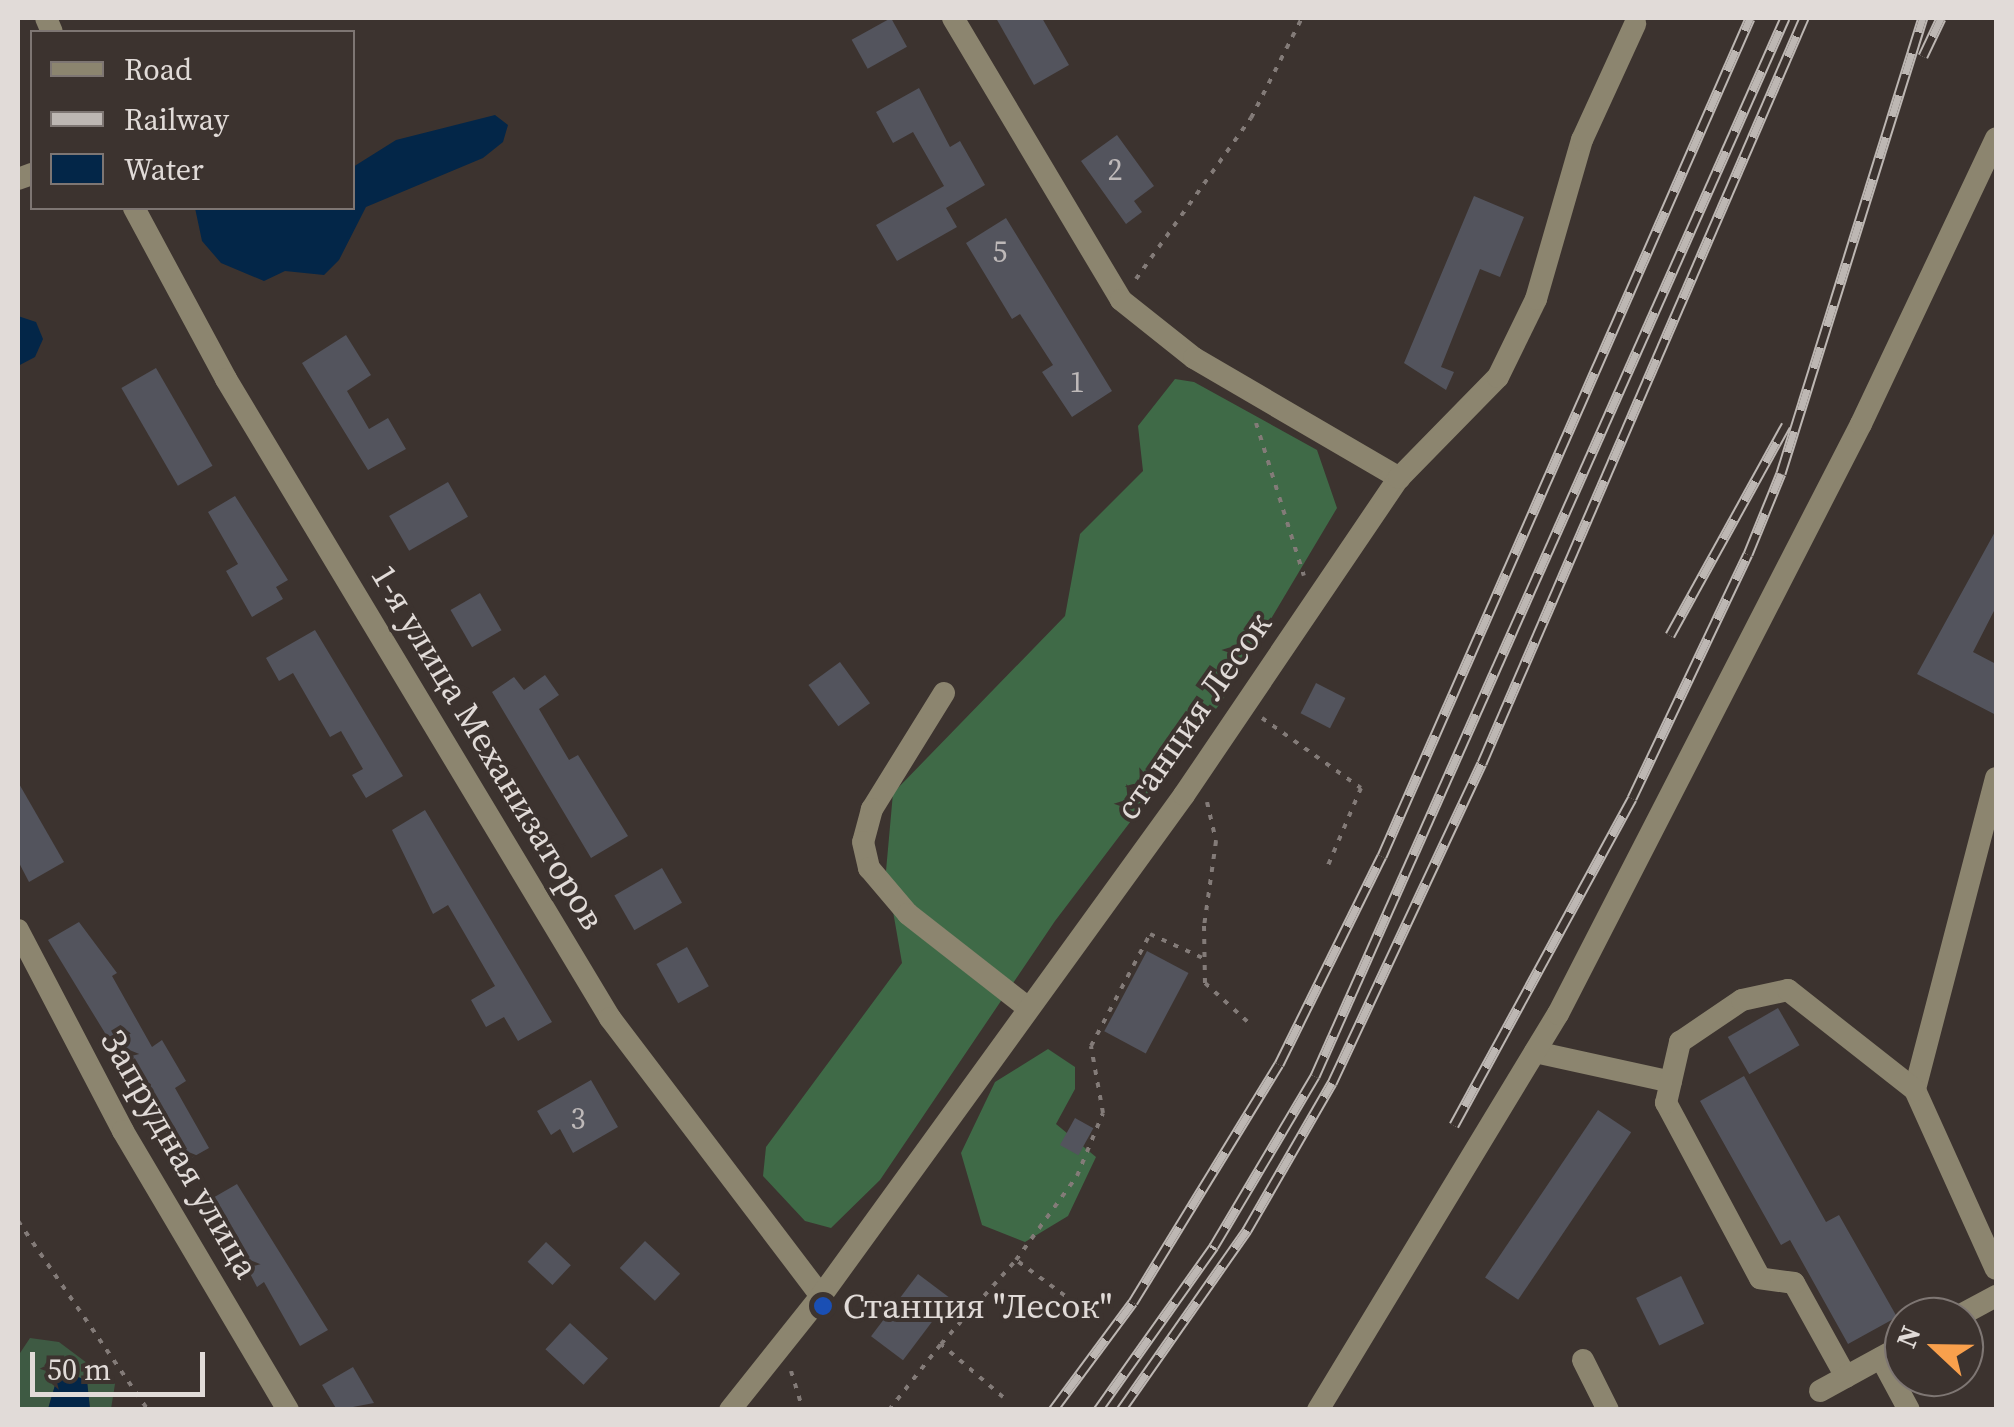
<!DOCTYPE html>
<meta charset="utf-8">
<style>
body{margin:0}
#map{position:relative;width:2014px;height:1427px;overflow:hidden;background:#3c332f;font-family:"Source Serif 4",serif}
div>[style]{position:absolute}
.green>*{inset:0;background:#3e5a43}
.forest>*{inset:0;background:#3f6a47}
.water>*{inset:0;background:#032648}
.building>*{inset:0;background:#53545d;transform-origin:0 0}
.path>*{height:4px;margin-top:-2px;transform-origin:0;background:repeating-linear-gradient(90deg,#837b78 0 5px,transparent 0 13px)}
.minor>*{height:22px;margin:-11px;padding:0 11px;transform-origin:11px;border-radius:11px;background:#8c856f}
.rail>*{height:11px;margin-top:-5.5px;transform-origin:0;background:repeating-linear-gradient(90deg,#3c332f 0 22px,#bdb7b3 0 44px);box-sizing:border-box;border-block:2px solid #bdb7b3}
.dots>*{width:28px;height:28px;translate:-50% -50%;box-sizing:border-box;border:5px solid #3c332f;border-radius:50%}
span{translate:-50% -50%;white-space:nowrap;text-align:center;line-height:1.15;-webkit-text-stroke:8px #3c332f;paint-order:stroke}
.number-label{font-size:30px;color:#beb9b9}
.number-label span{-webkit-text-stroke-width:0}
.street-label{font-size:35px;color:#e1dbd8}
.poi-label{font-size:35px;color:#e1dbd8}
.left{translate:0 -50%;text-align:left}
.frame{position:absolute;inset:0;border:20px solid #e1dbd8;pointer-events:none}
.legend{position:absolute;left:30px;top:30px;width:325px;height:180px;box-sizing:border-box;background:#3c332f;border:2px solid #7e7673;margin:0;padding:12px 18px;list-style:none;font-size:30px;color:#e1dbd8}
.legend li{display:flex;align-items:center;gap:20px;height:50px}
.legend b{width:50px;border:2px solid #7e7673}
.north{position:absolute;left:1884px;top:1297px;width:100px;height:100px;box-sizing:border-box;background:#3c332f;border:2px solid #7e7673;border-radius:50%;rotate:292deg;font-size:28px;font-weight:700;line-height:40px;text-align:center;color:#e1dbd8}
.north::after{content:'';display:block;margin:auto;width:35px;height:45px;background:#f9a04c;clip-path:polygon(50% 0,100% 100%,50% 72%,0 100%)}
.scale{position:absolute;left:30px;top:1352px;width:175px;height:45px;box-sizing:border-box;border:5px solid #e1dbd8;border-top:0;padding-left:12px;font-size:30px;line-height:35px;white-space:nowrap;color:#e1dbd8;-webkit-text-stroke:8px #3c332f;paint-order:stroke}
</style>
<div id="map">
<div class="green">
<i style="clip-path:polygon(30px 1338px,59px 1342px,115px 1384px,111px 1409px,90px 1409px,87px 1381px,56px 1382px,48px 1409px,18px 1410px,18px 1356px)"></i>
</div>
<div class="forest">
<i style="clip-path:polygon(1175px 379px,1194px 382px,1317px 450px,1337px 508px,1222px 701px,1055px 921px,880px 1180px,831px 1228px,805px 1221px,763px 1176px,766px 1147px,902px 963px,886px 871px,893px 793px,1065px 616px,1080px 534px,1143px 471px,1138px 426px)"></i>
<i style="clip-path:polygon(1048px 1049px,1075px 1067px,1075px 1089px,1056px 1124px,1096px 1157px,1068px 1216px,1025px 1242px,982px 1225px,961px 1153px,995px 1082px)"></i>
</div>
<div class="water">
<i style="clip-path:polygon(495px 115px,508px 125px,503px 142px,483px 158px,366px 207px,339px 260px,324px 275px,285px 271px,264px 281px,221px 263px,202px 241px,195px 208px,352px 208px,353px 167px,396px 140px)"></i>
<i style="clip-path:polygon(18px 316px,36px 322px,43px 339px,35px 357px,18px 366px)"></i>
<i style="clip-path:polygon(68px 1372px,87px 1381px,90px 1409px,48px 1409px,56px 1382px)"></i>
</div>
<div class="building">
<i style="left:891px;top:18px;width:33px;height:45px;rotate:61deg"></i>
<i style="clip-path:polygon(996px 18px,1042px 18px,1069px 65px,1034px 85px)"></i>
<i style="clip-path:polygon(919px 88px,950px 147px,960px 141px,985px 185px,946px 208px,957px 227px,897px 261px,876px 225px,944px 186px,913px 132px,893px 143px,876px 112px)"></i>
<i style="clip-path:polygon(1117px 135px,1154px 186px,1134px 201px,1142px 212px,1126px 224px,1081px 161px)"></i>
<i style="clip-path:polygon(1474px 196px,1524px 217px,1500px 277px,1480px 269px,1441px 367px,1454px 372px,1446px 390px,1404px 363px)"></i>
<i style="clip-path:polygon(1006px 218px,1112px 391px,1072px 417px,1042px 372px,1053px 365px,1020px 314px,1012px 319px,966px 243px)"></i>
<i style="clip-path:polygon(346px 335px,371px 375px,347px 391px,369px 429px,388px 418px,406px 449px,368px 470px,302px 363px)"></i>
<i style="left:156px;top:368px;width:113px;height:40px;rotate:60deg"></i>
<i style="left:448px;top:482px;width:40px;height:68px;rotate:60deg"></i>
<i style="clip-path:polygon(235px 496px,288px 580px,276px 587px,283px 599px,252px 617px,226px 571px,238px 564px,208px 512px)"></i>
<i style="clip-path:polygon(1996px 530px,1996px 607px,1973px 652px,1996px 664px,1996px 715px,1917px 674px)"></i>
<i style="left:480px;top:593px;width:43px;height:34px;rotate:60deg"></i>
<i style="clip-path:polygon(315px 630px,403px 776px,366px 798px,352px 775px,363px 769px,341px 731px,330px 737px,293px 673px,279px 681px,266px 658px)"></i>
<i style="left:840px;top:662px;width:51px;height:39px;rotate:54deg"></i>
<i style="clip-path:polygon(545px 675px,559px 695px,539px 709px,569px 760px,578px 755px,628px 836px,591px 858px,492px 692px,514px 677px,524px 690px)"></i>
<i style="left:1316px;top:683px;width:33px;height:34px;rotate:27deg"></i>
<i style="clip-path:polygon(18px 782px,64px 862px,29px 882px,18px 861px)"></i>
<i style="clip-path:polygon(425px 810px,552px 1022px,518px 1041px,504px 1017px,486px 1027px,471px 1000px,495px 986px,448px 905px,433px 914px,392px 830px)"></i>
<i style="left:662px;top:868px;width:40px;height:55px;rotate:60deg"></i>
<i style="clip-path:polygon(79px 922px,117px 973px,112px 976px,152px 1047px,162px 1040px,186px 1081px,175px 1088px,209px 1148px,184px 1162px,48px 940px)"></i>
<i style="left:687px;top:947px;width:45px;height:35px;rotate:61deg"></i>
<i style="left:1147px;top:951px;width:47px;height:91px;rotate:28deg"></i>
<i style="left:1778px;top:1008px;width:43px;height:58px;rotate:60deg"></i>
<i style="clip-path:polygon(1744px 1076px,1826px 1222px,1839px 1215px,1897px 1317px,1848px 1344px,1790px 1240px,1781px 1245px,1700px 1101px)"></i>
<i style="clip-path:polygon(591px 1080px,618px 1127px,573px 1153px,560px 1129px,551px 1135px,537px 1111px)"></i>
<i style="left:1598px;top:1110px;width:40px;height:202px;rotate:34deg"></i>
<i style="left:1075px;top:1118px;width:21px;height:31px;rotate:29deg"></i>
<i style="clip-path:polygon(237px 1184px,328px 1330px,300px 1346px,264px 1282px,257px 1287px,211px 1199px)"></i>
<i style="left:645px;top:1241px;width:48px;height:37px;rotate:43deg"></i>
<i style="left:546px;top:1242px;width:34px;height:27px;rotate:43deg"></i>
<i style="left:918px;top:1274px;width:40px;height:78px;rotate:37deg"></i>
<i style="left:1681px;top:1276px;width:53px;height:50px;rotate:64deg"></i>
<i style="left:570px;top:1323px;width:52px;height:36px;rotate:43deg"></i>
<i style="clip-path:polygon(353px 1367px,374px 1403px,337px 1410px,322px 1385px)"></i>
</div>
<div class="path">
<i style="left:1136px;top:279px;width:198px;rotate:-54.5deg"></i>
<i style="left:1251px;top:118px;width:112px;rotate:-63deg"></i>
<i style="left:1256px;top:423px;width:160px;rotate:72.6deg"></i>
<i style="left:1262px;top:718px;width:121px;rotate:35.3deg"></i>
<i style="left:1361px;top:788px;width:89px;rotate:113.1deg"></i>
<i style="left:1207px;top:802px;width:40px;rotate:77deg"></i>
<i style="left:1216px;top:841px;width:86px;rotate:98deg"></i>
<i style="left:1204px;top:926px;width:57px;rotate:89deg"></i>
<i style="left:1205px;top:983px;width:61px;rotate:42.3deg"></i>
<i style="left:18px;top:1221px;width:229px;rotate:55.5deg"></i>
<i style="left:1075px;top:1303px;width:73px;rotate:-143.9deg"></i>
<i style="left:1016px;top:1260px;width:104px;rotate:-54deg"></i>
<i style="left:1077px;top:1176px;width:68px;rotate:-67.6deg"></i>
<i style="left:1103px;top:1113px;width:68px;rotate:-100.2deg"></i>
<i style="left:1091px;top:1046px;width:127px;rotate:-62.2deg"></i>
<i style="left:1150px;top:934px;width:58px;rotate:24.4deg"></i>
<i style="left:791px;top:1371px;width:41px;rotate:72.9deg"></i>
<i style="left:1003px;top:1397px;width:82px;rotate:-139.5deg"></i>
<i style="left:941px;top:1344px;width:113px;rotate:-48.2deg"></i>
<i style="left:889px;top:1410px;width:84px;rotate:-51.8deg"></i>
</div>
<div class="minor">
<i style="left:46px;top:18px;width:15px;rotate:67deg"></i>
<i style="left:953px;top:18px;width:328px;rotate:59.2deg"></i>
<i style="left:1121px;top:300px;width:93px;rotate:38.5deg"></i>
<i style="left:1194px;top:358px;width:238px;rotate:30.3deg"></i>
<i style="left:18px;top:179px;width:15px;rotate:-20deg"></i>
<i style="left:134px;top:208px;width:194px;rotate:61.7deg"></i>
<i style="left:226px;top:379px;width:746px;rotate:59deg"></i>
<i style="left:610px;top:1018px;width:349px;rotate:52.8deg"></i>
<i style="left:944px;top:693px;width:137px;rotate:121.8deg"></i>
<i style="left:872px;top:809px;width:34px;rotate:105deg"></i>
<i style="left:863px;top:842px;width:27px;rotate:77deg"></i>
<i style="left:869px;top:868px;width:60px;rotate:49.7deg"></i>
<i style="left:908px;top:914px;width:151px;rotate:38deg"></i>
<i style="left:1996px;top:778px;width:322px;rotate:104.6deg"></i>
<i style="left:1915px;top:1090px;width:196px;rotate:65.7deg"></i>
<i style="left:18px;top:930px;width:227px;rotate:62.4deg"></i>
<i style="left:123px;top:1131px;width:324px;rotate:59.4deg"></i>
<i style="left:1535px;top:1052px;width:139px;rotate:12.4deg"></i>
<i style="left:1957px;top:1317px;width:44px;rotate:-28.3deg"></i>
<i style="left:1881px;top:1358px;width:59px;rotate:61.7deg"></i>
<i style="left:1583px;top:1360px;width:56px;rotate:63.4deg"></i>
<i style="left:1846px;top:1377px;width:107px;rotate:-119deg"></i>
<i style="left:1794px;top:1283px;width:34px;rotate:-172deg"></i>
<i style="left:1760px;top:1278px;width:199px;rotate:-118.2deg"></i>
<i style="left:1666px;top:1103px;width:63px;rotate:-77.1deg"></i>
<i style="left:1680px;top:1042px;width:75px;rotate:-34.1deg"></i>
<i style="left:1742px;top:1000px;width:47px;rotate:-12.3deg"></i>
<i style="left:1788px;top:990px;width:162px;rotate:38.2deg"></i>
<i style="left:1820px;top:1391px;width:96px;rotate:-28.7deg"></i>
<i style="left:730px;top:1410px;width:146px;rotate:-51.4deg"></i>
<i style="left:821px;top:1296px;width:619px;rotate:-54.07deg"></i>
<i style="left:1184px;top:795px;width:383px;rotate:-55.9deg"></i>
<i style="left:1399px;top:478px;width:141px;rotate:-45.6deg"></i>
<i style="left:1498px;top:377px;width:87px;rotate:-64deg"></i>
<i style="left:1536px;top:299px;width:166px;rotate:-73.9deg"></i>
<i style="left:1582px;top:140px;width:128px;rotate:-65.4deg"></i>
<i style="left:1318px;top:1410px;width:463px;rotate:-58.8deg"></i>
<i style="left:1558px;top:1014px;width:663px;rotate:-62.82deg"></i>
<i style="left:1861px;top:424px;width:316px;rotate:-64.7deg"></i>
</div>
<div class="rail">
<i style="left:1923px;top:56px;width:42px;rotate:-64.7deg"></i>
<i style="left:1670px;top:635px;width:240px;rotate:-61.1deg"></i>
<i style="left:1454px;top:1125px;width:372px;rotate:-61.4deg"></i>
<i style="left:1632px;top:798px;width:270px;rotate:-64.6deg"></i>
<i style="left:1748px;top:554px;width:87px;rotate:-67.8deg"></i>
<i style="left:1781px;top:473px;width:477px;rotate:-72.7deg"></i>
<i style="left:1053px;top:1410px;width:134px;rotate:-53.5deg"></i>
<i style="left:1133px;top:1302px;width:279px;rotate:-58.5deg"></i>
<i style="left:1279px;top:1064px;width:232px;rotate:-63.7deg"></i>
<i style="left:1382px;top:856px;width:915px;rotate:-66.29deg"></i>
<i style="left:1098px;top:1410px;width:201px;rotate:-54.7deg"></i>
<i style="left:1214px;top:1246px;width:198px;rotate:-59.3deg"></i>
<i style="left:1315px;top:1076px;width:1158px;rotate:-66.05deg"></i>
<i style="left:1121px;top:1410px;width:220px;rotate:-55deg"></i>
<i style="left:1247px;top:1230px;width:170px;rotate:-60deg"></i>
<i style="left:1332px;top:1083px;width:353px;rotate:-64.9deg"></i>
<i style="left:1482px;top:763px;width:812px;rotate:-66.63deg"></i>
</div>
<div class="dots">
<i style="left:823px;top:1306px;background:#1a4fb4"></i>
</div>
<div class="number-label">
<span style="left:1115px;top:170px">2</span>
<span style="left:1000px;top:252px">5</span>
<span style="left:1077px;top:382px">1</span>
<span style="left:578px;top:1119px">3</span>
</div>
<div class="street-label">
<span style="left:1193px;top:716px;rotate:-55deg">станция Лесок</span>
<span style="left:488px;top:747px;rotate:59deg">1-я улица Механизаторов</span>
<span style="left:180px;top:1154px;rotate:60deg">Запрудная улица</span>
</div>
<div class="poi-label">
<span class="left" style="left:843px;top:1306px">Станция "Лесок"</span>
</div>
<div class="frame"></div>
<ul class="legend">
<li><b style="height:12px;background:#8c856f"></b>Road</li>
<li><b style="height:12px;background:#bdb7b3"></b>Railway</li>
<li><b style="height:28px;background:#032648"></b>Water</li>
</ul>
<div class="north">N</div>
<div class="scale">50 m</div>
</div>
